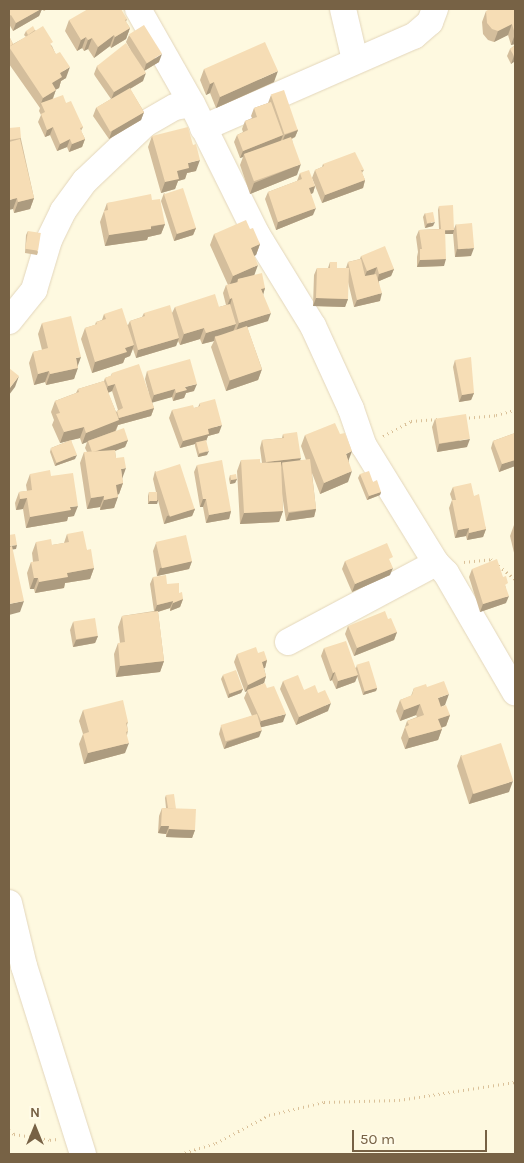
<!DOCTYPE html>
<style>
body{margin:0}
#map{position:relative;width:524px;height:1163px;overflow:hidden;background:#fef9e0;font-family:Karla,sans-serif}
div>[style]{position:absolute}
.path>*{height:3px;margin-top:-1.5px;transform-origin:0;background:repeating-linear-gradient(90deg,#dac199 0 1px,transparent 0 5px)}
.roads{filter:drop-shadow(0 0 1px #e3d6bb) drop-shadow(0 0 1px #e3d6bb)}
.minor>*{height:26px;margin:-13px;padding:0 13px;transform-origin:13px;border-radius:13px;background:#fff}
.wall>*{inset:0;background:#d4be9c}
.shaded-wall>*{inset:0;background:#ac9b7f}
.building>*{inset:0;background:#f6ddb5;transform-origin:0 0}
span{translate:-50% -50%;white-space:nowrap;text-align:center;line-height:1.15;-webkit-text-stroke:4px #fffbe8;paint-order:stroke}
.frame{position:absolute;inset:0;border:10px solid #776245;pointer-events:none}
.north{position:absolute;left:10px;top:1103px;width:50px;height:50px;-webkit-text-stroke:4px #fffbe8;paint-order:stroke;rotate:0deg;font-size:14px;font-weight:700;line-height:20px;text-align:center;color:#776245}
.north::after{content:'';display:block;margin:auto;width:18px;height:22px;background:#776245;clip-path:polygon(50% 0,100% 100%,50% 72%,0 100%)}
.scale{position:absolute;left:352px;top:1130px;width:135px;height:22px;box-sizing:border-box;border:2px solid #776245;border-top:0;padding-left:6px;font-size:15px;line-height:18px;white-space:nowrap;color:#776245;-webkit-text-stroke:4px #fffbe8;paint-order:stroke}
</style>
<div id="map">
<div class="path">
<i style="left:464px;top:418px;width:32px;rotate:-5deg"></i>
<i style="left:496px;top:415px;width:20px;rotate:-15deg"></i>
<i style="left:383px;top:436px;width:32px;rotate:-28deg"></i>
<i style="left:411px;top:421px;width:27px;rotate:-4deg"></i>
<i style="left:464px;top:562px;width:27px;rotate:-6deg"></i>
<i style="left:491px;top:559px;width:31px;rotate:40deg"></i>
<i style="left:9px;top:1130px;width:6px;rotate:39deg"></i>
<i style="left:14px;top:1134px;width:36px;rotate:9deg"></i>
<i style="left:50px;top:1140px;width:7px;rotate:-8deg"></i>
<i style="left:180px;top:1154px;width:38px;rotate:-17deg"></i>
<i style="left:216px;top:1143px;width:60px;rotate:-27.8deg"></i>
<i style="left:269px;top:1115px;width:57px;rotate:-13.3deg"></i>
<i style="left:324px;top:1102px;width:75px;rotate:-1.5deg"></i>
<i style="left:399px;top:1100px;width:117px;rotate:-8.8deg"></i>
</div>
<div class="roads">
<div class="minor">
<i style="left:138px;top:9px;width:109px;rotate:60.4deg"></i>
<i style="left:192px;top:104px;width:144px;rotate:63.6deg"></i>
<i style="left:256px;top:233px;width:109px;rotate:58.5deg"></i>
<i style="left:313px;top:326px;width:91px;rotate:65.4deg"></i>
<i style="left:351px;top:409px;width:39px;rotate:71deg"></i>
<i style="left:364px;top:446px;width:137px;rotate:58.4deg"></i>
<i style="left:436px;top:563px;width:14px;rotate:45deg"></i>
<i style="left:446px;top:573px;width:138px;rotate:59.9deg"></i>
<i style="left:343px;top:9px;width:52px;rotate:76.8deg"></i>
<i style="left:203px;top:128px;width:230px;rotate:-23.6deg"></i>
<i style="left:414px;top:36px;width:21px;rotate:-41deg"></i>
<i style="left:430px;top:22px;width:14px;rotate:-69deg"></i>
<i style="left:9px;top:321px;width:40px;rotate:-51deg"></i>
<i style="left:34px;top:290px;width:52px;rotate:-73.3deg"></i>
<i style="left:49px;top:240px;width:32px;rotate:-64deg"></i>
<i style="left:63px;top:211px;width:37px;rotate:-54deg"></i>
<i style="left:85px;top:181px;width:83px;rotate:-43.5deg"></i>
<i style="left:145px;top:124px;width:34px;rotate:-30deg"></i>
<i style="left:175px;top:107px;width:17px;rotate:-10deg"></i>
<i style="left:288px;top:642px;width:168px;rotate:-28.1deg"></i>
<i style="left:9px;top:903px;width:65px;rotate:76.6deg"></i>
<i style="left:24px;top:966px;width:197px;rotate:72.6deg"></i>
</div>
</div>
<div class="wall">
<i style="clip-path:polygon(9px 9px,47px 9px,44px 11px,42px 9px,39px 16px,13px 31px,9px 24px)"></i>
<i style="clip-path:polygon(515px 9px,515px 44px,511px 45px,508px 35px,494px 42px,488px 40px,483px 34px,482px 22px,486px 11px)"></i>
<i style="clip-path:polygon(127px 19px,126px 22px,130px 28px,126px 39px,111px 48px,110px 46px,94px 58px,88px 49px,84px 51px,82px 48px,77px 51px,65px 31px,69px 20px)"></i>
<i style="clip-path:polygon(35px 30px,52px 46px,66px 78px,61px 81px,59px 88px,56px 89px,53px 99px,66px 103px,83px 127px,81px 131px,85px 139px,82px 147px,69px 152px,67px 147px,57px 151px,50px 135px,45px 137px,38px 122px,41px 115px,39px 111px,40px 108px,9px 64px,9px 36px,13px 44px,26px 37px,24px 35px,26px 31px)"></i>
<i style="clip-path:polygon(129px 35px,159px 62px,144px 71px,143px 81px,130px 89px,144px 112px,141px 120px,109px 139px,93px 116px,96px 108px,111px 99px,95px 76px,94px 74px,97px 66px,131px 51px,126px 42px)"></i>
<i style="clip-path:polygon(515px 45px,515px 61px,511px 64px,507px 56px,510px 49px)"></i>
<i style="clip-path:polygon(204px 69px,274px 82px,216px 108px,210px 93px,206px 95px,200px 80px)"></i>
<i style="clip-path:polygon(271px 95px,298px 130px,295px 137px,292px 139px,297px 175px,250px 194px,240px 165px,243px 157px,240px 158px,234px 142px,237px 135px,243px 132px,242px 129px,245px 121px,252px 118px,251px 116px,254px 108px,268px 103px)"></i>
<i style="clip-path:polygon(9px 128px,21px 138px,21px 139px,34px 198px,30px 209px,14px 213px,13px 209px)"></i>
<i style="clip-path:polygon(152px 136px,196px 171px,187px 173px,185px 179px,178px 181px,175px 189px,161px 193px,148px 147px)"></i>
<i style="clip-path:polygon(323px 164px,364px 170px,362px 173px,365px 180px,363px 188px,322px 203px,312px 178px,315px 170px,322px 167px)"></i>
<i style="clip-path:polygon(300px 173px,315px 186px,313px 193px,311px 194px,313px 215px,276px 230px,265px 199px,268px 192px,297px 181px)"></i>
<i style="clip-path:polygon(164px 193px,196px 228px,193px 235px,174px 241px,161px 201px)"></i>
<i style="clip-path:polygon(152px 200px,165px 224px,161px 234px,148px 237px,147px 240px,105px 246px,100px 222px,107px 203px)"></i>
<i style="clip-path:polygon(439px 206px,454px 229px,456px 224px,471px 256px,455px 257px,453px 233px,453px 234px,445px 234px,444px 266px,417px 267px,417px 257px,418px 252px,416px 237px,419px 230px,439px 229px,438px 210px)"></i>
<i style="clip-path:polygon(425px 213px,433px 226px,425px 228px,423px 217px)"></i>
<i style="clip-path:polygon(250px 229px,260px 244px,256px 255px,254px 256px,254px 275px,265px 288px,263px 294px,268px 321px,247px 327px,262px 369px,258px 380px,226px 391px,211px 347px,214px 341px,202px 344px,200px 339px,180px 345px,178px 341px,176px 346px,136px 358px,133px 349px,130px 356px,125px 358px,123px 363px,92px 373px,81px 339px,85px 328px,95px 325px,96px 322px,102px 320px,104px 314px,128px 325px,130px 321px,142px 317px,144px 313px,172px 313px,175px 307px,219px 307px,226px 305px,223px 293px,226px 285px,228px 285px,210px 245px,214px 234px)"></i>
<i style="clip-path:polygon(28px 231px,38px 252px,37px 255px,25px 253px,26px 235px)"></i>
<i style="clip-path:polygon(361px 256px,394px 269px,391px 276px,379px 281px,380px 301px,354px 307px,348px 282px,348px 299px,345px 307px,313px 306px,314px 275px,317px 268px,328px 268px,330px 262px,337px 268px,346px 268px,348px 262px,360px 259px)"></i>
<i style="clip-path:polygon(42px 323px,78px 365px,74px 379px,46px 385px,45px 382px,34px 385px,29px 363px,33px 352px,42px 350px,38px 334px)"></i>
<i style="clip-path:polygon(455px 360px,474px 393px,471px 400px,459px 402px,453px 367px)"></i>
<i style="clip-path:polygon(evenodd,147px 371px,194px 391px,186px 393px,184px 398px,173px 401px,172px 397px,152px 402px,154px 408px,151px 416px,118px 425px,116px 431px,128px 440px,125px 447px,115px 451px,116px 458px,122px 478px,123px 483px,119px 494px,118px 495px,114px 508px,100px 510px,100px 507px,87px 509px,80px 463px,84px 452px,87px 452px,85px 448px,87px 442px,82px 444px,80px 438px,71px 440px,75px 459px,55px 466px,50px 452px,51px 448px,71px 440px,60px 443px,52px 425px,54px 420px,51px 412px,55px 401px,76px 393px,78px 389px,104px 381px,105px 378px,111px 376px,112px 373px,149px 394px,145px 379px,147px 371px,112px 391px,118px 410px,116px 412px,108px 393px,112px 391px)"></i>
<i style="clip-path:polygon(200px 403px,219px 433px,208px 436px,206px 441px,207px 455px,198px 457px,195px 446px,195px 444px,180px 448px,169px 418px,172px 410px,194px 408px,198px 407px)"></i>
<i style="clip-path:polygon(435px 419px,467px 447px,437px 452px,432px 427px)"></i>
<i style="clip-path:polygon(515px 433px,515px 466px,499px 472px,491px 448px,493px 441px)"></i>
<i style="clip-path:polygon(283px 434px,300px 460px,306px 460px,301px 446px,305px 435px,349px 461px,348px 482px,320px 494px,312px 473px,316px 509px,314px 517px,286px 521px,282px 494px,283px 511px,279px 522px,240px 524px,237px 471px,241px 460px,262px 463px,260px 448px,262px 440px,282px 438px)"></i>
<i style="clip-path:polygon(197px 465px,231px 511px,229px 519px,206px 523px,203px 507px,200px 507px,194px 472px)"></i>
<i style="clip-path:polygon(155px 471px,195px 509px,192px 516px,164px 524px,158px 500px,157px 504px,148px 504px,148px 496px,149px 492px,156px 492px,153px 479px)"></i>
<i style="clip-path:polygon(30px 474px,51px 476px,74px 516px,68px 517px,67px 521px,26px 528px,23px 509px,16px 510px,15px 503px,19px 492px,27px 491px,26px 485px)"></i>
<i style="clip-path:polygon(360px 474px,373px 482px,381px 492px,380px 495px,367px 500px,358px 478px)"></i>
<i style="clip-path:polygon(230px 475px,237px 479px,235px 483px,230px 484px,229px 479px)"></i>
<i style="clip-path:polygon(453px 487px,474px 496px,486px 529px,483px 537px,467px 540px,466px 536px,455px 538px,449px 508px,452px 500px,450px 494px)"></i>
<i style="clip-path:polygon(514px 525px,515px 525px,515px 557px,510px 536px)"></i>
<i style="clip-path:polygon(67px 534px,87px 550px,94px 568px,90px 579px,65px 583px,64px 588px,35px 593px,34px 589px,30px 589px,27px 573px,31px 562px,33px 562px,32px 553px,36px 542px,52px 545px,64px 543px)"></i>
<i style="clip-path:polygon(156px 543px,192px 561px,189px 569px,157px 576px,153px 551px)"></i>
<i style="clip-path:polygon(345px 561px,391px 563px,390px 575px,352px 592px,342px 569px)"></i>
<i style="clip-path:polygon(472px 569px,503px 577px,506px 589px,506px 603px,480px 612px,469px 577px)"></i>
<i style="clip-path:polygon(153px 577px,167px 584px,179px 593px,183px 599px,180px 607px,170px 611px,170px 608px,158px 612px,164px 661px,160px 672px,116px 677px,114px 654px,118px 643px,120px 643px,118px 627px,122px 616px,154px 611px,150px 584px)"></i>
<i style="clip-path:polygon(73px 622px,98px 636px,95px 643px,73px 647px,70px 630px)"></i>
<i style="clip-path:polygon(348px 626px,397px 632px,394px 640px,354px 656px,345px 634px)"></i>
<i style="clip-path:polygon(324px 648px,356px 668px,357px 665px,377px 688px,376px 691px,363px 695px,357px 676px,355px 682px,336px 689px,332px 680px,330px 681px,321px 656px)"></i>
<i style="clip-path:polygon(258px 653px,267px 660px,265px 668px,264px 668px,266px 676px,264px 683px,258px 686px,283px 722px,261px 727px,259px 737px,224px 749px,219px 734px,221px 726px,252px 716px,244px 698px,247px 691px,245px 692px,234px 662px,237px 654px)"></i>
<i style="clip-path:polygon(223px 675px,243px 689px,241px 693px,228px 698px,221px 679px)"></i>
<i style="clip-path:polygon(283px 681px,304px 690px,318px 693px,328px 711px,296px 725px,280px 689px)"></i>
<i style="clip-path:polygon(427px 687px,445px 705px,441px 707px,450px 715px,446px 726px,441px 728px,442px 729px,438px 740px,405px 749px,401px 738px,405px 727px,407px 721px,417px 717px,416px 715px,400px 721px,396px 711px,400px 700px,411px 696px,414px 688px)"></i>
<i style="clip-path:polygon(83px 710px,128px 722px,127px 725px,128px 731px,127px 735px,125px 753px,84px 764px,79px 744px,83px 734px,79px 721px)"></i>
<i style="clip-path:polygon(461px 755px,509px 792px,469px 804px,457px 766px)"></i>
<i style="clip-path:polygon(166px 795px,176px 809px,195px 830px,192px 838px,166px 837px,166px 834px,158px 833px,159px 816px,162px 808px,166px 808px,165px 798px)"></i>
</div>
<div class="shaded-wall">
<i style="clip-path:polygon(41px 9px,42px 9px,39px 16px,13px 31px,16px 23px)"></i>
<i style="clip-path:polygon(512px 24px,508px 35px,494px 42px,498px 31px)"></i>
<i style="clip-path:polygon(130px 28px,126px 39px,111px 48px,115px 37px)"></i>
<i style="clip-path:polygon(515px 34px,515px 44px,511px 45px)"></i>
<i style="clip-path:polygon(114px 35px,110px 46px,94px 58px,98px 47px)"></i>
<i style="clip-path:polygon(86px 37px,82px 48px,77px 51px,81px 40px)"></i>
<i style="clip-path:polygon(92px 38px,88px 49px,84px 51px,88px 40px)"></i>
<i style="clip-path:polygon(162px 54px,159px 62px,144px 71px,146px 64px)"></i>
<i style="clip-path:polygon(515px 55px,515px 61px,511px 64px,514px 56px)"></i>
<i style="clip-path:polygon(70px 67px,66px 78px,61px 81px,59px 88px,48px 94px,52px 83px,60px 73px)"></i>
<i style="clip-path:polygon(278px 71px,274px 82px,216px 108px,220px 97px)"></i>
<i style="clip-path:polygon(146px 73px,143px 81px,111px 100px,114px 92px)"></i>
<i style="clip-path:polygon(214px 82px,210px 93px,206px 95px,210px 84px)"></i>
<i style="clip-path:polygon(56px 90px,52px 100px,41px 103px,39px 109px,43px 98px)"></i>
<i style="clip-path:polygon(144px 112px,141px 120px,109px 139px,112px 131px)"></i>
<i style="clip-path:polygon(53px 127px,50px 135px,45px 137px,47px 130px)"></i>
<i style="clip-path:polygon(298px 130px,295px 137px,282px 142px,285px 135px)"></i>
<i style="clip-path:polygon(283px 135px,280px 143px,244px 154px,243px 157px,240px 158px,243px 151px)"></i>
<i style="clip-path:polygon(70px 139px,67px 147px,57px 151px,60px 144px)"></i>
<i style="clip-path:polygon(85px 139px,82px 147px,69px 152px,72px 144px)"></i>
<i style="clip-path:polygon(200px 160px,196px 171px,187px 173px,185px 179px,178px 181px,175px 189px,161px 193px,165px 182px,177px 171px,188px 163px)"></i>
<i style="clip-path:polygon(301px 164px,297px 175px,250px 194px,254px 183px)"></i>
<i style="clip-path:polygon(365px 180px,363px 188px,322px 203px,325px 195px)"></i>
<i style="clip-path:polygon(315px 186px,313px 193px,306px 196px,309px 188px)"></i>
<i style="clip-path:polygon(17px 198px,13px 209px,9px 210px,9px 200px)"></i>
<i style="clip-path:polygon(34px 198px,30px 209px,14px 213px,18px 202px)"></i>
<i style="clip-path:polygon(316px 208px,313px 215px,276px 230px,278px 222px)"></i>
<i style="clip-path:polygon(435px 222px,433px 226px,425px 228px,427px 224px)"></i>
<i style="clip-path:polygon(165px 224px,161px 234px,148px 237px,147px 240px,105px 246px,109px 235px)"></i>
<i style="clip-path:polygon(196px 228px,193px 235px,174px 241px,177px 233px)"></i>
<i style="clip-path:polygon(454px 230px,453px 234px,439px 234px,441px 231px)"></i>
<i style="clip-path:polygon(260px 244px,256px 255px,247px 259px,251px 248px)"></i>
<i style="clip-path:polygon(474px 248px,471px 256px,455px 257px,457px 249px)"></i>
<i style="clip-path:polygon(446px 259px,444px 266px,417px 267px,420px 260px)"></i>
<i style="clip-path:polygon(258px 265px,254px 276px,238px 279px,236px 284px,229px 287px,233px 276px)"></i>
<i style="clip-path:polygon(377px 267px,374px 275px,364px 278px,367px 271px)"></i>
<i style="clip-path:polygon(394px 269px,391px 276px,377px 282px,379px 274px)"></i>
<i style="clip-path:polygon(265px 288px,263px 295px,261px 289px)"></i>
<i style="clip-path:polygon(382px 293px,380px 301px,354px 307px,357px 300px)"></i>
<i style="clip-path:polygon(232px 298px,230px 305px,227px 306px,230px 299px)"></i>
<i style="clip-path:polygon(316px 298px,348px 299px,345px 307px,313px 306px)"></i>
<i style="clip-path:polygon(271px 313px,268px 321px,236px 331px,239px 323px)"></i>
<i style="clip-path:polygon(236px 324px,232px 335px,215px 336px,214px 341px,202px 344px,206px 333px)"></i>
<i style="clip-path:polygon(204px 328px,200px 339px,180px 345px,184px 334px)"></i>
<i style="clip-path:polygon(179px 338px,176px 346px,136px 358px,138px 350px)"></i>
<i style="clip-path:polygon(134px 345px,130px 356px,125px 358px,123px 363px,92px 373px,95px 362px,125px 348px)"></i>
<i style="clip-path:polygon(81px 357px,77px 368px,76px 358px)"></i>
<i style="clip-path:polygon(78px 368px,74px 379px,46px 385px,50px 374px)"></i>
<i style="clip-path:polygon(262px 369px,258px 380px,226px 391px,230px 380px)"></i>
<i style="clip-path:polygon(49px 371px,45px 382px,34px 385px,38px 374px)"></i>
<i style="clip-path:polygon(19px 376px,15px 387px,9px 395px,9px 389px)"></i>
<i style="clip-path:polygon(115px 384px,112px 391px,105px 394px,108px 386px)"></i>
<i style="clip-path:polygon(197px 384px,194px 391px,186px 393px,184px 398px,173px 401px,176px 393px,185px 387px)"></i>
<i style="clip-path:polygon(175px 389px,172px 397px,151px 403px,154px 395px)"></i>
<i style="clip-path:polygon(474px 393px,471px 400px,459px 402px,462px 395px)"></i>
<i style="clip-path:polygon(154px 408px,151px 416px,118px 425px,115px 431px,88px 441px,87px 442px,82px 444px,86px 433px,119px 418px)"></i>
<i style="clip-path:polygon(222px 425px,219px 433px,208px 436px,206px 441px,196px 442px,195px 444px,180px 448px,183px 441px,208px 429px)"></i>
<i style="clip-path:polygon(84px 427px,80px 438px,60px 443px,64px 432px)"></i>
<i style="clip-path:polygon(470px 439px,467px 447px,437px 452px,439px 444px)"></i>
<i style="clip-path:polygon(128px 440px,125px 447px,90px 460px,92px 453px)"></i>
<i style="clip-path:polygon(209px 451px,207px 455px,198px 457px,199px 454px)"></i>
<i style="clip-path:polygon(352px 451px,348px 462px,346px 454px)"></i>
<i style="clip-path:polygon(77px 455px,75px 459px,55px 466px,57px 462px)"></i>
<i style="clip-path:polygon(301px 458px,298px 465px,282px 463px,281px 467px,266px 462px)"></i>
<i style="clip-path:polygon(515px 460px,515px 466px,499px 472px,502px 464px)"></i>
<i style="clip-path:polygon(126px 468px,122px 479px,121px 469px)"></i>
<i style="clip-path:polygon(352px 471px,348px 482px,320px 494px,324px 483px)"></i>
<i style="clip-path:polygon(237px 479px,235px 483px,230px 484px,231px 480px)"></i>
<i style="clip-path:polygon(123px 483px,119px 494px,112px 495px,116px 485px)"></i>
<i style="clip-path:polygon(381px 492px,380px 495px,367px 500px,369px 496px)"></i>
<i style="clip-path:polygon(104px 496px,100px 507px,87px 509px,91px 498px)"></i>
<i style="clip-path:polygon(118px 497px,114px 508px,100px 510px,104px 500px)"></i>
<i style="clip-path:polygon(27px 498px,23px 509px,16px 510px,20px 499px)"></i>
<i style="clip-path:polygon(203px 499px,206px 499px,203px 507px,200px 507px)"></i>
<i style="clip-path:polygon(158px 500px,157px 504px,148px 504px,150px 501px)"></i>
<i style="clip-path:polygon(78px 506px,74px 516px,68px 517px,67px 521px,26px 528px,30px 517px,70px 507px)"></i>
<i style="clip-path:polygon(195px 509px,192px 516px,164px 524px,167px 516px)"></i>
<i style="clip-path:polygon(316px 509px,314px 517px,286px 521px,289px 513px)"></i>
<i style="clip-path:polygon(231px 511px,229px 519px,206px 523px,209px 515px)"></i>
<i style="clip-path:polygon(283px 511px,279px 522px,240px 524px,244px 513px)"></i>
<i style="clip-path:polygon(469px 528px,466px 536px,455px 538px,458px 530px)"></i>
<i style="clip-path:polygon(486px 529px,483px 537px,467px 540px,469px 533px)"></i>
<i style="clip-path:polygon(17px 545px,16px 549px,9px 550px,9px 546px)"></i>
<i style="clip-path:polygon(192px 561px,189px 569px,157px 576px,160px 568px)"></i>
<i style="clip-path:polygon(94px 568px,90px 579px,65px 583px,64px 588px,35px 593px,39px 582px,67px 573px)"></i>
<i style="clip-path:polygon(393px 568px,390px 575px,352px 592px,355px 584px)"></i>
<i style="clip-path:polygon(34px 578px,38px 578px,34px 589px,30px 589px)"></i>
<i style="clip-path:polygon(509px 596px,506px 603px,480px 612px,483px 604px)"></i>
<i style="clip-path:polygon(183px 599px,180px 607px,170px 611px,173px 603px)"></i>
<i style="clip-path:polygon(24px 601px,20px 612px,9px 615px,9px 604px)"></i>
<i style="clip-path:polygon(173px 601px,170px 608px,154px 613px,157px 605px)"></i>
<i style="clip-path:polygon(397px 632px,394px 640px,354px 656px,357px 648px)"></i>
<i style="clip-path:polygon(98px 636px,95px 643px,73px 647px,76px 640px)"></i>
<i style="clip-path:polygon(267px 660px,265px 668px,259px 670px,262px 662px)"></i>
<i style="clip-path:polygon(164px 661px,160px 672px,116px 677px,120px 666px)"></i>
<i style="clip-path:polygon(335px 672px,332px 680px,330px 681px,333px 673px)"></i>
<i style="clip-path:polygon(358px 675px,355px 682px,336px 689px,338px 681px)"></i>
<i style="clip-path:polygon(266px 676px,264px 683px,245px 692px,248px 685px)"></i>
<i style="clip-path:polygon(377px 688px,376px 691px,363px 695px,365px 691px)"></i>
<i style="clip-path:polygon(243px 689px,241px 693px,228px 698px,229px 694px)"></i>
<i style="clip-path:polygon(449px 694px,445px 705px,434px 709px,438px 698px)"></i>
<i style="clip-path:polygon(331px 703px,328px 711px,296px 725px,299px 717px)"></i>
<i style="clip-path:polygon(420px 704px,416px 715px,400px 721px,404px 710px)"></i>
<i style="clip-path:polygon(286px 714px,283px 722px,258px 728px,261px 721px)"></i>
<i style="clip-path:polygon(450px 715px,446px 726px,434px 730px,438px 719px)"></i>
<i style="clip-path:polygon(442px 729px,438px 740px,405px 749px,409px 738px)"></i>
<i style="clip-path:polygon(262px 730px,259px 737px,224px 749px,227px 742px)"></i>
<i style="clip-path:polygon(129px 743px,125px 753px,84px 764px,88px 753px)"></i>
<i style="clip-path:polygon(513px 781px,509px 792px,469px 804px,473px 793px)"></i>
<i style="clip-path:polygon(161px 826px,169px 826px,166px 834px,158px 833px)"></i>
<i style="clip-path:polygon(169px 829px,195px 830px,192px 838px,166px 837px)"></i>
</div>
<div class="building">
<i style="clip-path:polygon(9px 9px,41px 9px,16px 23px,11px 15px,9px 16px)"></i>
<i style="clip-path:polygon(88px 9px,121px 9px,127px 19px,125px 20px,130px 28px,115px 37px,114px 35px,98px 47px,92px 38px,88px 40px,86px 37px,81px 40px,69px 20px)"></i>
<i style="clip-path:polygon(490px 9px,515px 9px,515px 34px,512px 24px,498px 31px,492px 29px,487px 23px,486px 11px)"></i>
<i style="left:144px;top:25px;width:34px;height:18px;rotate:58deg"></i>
<i style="clip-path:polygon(33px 26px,35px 30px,28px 35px,26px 31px)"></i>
<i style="clip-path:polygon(43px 26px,53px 42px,50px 44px,56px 54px,60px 52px,70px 67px,60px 73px,62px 77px,52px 83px,56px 90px,43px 98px,9px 47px)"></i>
<i style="clip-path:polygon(9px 36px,13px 44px,9px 47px)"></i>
<i style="clip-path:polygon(265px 42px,278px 71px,220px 97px,214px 82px,210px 84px,204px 69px)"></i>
<i style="clip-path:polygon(126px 43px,146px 73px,114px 92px,98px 69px,97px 66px)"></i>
<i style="clip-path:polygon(515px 45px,515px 55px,514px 56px,510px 49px)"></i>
<i style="left:130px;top:88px;width:28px;height:39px;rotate:60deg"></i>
<i style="left:284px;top:90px;width:42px;height:14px;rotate:71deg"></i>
<i style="clip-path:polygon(63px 95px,66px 103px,71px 101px,83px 127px,80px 128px,85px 139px,72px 144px,70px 139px,60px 144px,53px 127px,47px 130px,41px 114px,45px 112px,41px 103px)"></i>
<i style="clip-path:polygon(271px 102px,283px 135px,243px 151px,237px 135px,248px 130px,245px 121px,257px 117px,254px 108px)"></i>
<i style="clip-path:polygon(20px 127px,21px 138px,9px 140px,9px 128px)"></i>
<i style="clip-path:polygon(188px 127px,193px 145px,196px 144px,200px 160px,188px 163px,189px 168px,177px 171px,179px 179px,165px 182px,152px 136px)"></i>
<i style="left:291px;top:137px;width:29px;height:50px;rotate:70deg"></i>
<i style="clip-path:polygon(20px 139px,34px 198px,18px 202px,17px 198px,9px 200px,9px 142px)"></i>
<i style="clip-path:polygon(355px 152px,364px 170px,361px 170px,365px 180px,325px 195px,315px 170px,324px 166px,323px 164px)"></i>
<i style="clip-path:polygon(309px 170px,315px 186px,309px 188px,316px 208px,278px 222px,268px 192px,302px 179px,300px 173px)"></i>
<i style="left:183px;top:188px;width:42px;height:20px;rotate:72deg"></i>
<i style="clip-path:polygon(151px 194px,152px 200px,160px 199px,165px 224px,151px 226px,151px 229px,109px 235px,104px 211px,108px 210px,107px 203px)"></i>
<i style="clip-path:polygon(453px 205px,454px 230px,445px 230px,445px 229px,441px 229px,439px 206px)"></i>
<i style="left:433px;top:212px;width:10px;height:8px;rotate:79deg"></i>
<i style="clip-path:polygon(246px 220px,250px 229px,253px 228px,260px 244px,251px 248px,258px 265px,233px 276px,214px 234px)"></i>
<i style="left:472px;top:223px;width:25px;height:16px;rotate:85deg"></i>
<i style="clip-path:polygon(445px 229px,446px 259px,420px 260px,420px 249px,422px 249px,419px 230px)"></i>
<i style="left:28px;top:231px;width:13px;height:18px;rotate:9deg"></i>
<i style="clip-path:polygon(385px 246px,394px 269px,379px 274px,377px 267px,367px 271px,361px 256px)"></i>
<i style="clip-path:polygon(361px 259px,365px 276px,376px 274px,382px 293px,357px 300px,348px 262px)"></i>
<i style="clip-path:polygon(330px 262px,337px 262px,337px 268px,349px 268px,348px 299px,316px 298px,317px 268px,330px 268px)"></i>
<i style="clip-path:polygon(262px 273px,265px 288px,261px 289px,271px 313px,239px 323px,232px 298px,230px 299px,226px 285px,238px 282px,238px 279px)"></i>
<i style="clip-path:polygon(215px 294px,219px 307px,230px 304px,236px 324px,206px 333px,204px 328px,184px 334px,175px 307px)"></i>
<i style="clip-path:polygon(170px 305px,179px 338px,138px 350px,130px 321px,145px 316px,144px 313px)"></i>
<i style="clip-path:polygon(122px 308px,134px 345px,125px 348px,127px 352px,95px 362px,85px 328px,97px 324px,96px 322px,106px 319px,104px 314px)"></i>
<i style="clip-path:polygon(71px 316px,81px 357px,76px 358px,78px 368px,50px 374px,49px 371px,38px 374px,33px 352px,48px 348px,42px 323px)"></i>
<i style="left:247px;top:326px;width:46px;height:34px;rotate:71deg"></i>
<i style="clip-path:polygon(471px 357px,474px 393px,462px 395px,455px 360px)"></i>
<i style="clip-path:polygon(190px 359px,197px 384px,185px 387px,187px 390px,176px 393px,175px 389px,154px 395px,147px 371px)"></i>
<i style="clip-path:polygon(139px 364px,154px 408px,119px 418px,117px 411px,123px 408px,115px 384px,108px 386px,105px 378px,112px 375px,112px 373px)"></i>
<i style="clip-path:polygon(9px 368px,19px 376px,9px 389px)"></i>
<i style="clip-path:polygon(104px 381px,119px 420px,86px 433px,84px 427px,64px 432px,56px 414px,60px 413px,55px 401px,79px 392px,78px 389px)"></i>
<i style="clip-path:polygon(215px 399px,222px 425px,208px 429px,209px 434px,183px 441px,172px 410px,193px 405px,194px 408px,200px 406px,200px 403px)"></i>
<i style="left:466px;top:414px;width:25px;height:31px;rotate:81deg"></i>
<i style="clip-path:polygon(335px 423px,340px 434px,345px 433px,352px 451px,346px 454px,352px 471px,324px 483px,305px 435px)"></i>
<i style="clip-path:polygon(124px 428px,128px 440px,96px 451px,92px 452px,88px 441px)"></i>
<i style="clip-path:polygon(297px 432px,301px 458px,266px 462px,262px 440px,284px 438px,283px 434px)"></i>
<i style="clip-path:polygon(515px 433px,515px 460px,502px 464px,493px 441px)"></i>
<i style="left:71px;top:440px;width:16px;height:22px;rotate:68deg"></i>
<i style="left:206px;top:440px;width:11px;height:10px;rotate:75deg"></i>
<i style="clip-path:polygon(115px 450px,116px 458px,124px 457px,126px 468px,121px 469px,123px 483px,116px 485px,118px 497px,104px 500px,104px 496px,91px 498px,84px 452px)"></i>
<i style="clip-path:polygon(260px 459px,260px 463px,281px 462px,283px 511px,244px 513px,241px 460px)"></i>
<i style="left:310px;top:459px;width:50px;height:28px;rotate:83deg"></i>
<i style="clip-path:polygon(222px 460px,231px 511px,209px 515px,206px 499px,203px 499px,197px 465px)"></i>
<i style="left:180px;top:464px;width:47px;height:26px;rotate:72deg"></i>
<i style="clip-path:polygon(50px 470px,51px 476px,73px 473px,78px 506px,70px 507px,71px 510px,30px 517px,27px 498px,20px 499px,19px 492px,32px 490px,30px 474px)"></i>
<i style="clip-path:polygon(369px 471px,373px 482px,377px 480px,381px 492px,369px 496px,360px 474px)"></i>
<i style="left:236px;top:474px;width:5px;height:6px;rotate:79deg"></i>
<i style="clip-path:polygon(471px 483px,474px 496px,479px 494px,486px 529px,469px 533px,469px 528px,458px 530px,452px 500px,456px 500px,453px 487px)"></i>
<i style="left:149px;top:492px;width:8px;height:9px"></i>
<i style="clip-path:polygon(83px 531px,87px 550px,91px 549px,94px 568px,67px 573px,68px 577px,39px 582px,38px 578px,34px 578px,31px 562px,39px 561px,36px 542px,51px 539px,52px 545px,69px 542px,67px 534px)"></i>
<i style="clip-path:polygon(15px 534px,17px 545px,9px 546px,9px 535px)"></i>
<i style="left:186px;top:535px;width:27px;height:31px;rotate:77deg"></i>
<i style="clip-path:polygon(387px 543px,393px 557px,389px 559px,393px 568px,355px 584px,345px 561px)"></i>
<i style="clip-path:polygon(12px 546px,24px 601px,9px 604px,9px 547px)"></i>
<i style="clip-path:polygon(497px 559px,503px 577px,506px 576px,508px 583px,505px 585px,509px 596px,483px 604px,472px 569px)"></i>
<i style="clip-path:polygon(166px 575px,167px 584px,179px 583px,179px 593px,182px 592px,183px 599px,173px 603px,173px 601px,157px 605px,153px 577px)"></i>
<i style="clip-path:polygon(158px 611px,164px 661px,120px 666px,118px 643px,125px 642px,122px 616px)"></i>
<i style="clip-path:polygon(385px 611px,388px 619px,391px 618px,397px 632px,357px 648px,348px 626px)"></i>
<i style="left:95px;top:618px;width:18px;height:22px;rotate:81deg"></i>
<i style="clip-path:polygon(346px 641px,358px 675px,338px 681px,335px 672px,333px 673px,324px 648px)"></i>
<i style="clip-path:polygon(256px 647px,258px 653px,264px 651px,267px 660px,262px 662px,266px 676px,248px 685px,237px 654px)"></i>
<i style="left:369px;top:661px;width:28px;height:13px;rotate:73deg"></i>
<i style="left:236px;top:670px;width:20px;height:14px;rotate:70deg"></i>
<i style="clip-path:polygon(298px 675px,304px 690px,315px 685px,318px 693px,325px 690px,331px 703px,299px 717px,283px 681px)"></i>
<i style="clip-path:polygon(444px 681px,449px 694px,438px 698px,441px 707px,446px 705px,450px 715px,438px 719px,442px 729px,409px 738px,405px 727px,409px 725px,407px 721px,424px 715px,420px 704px,404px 710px,400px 700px,412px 695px,414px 688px,426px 684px,427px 687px)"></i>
<i style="clip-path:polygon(265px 683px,267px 688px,274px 686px,286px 714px,261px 721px,247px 690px)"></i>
<i style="clip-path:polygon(123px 700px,128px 722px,126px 723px,128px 731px,126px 732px,129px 743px,88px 753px,83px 734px,89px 732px,83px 710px)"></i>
<i style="left:257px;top:714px;width:17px;height:38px;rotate:73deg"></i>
<i style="left:501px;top:743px;width:40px;height:42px;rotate:72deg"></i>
<i style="clip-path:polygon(174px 794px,176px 809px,168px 808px,166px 795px)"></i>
<i style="clip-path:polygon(162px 808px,196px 809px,195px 830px,169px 829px,169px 826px,161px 826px)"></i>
</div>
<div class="frame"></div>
<div class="north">N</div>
<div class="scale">50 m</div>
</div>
